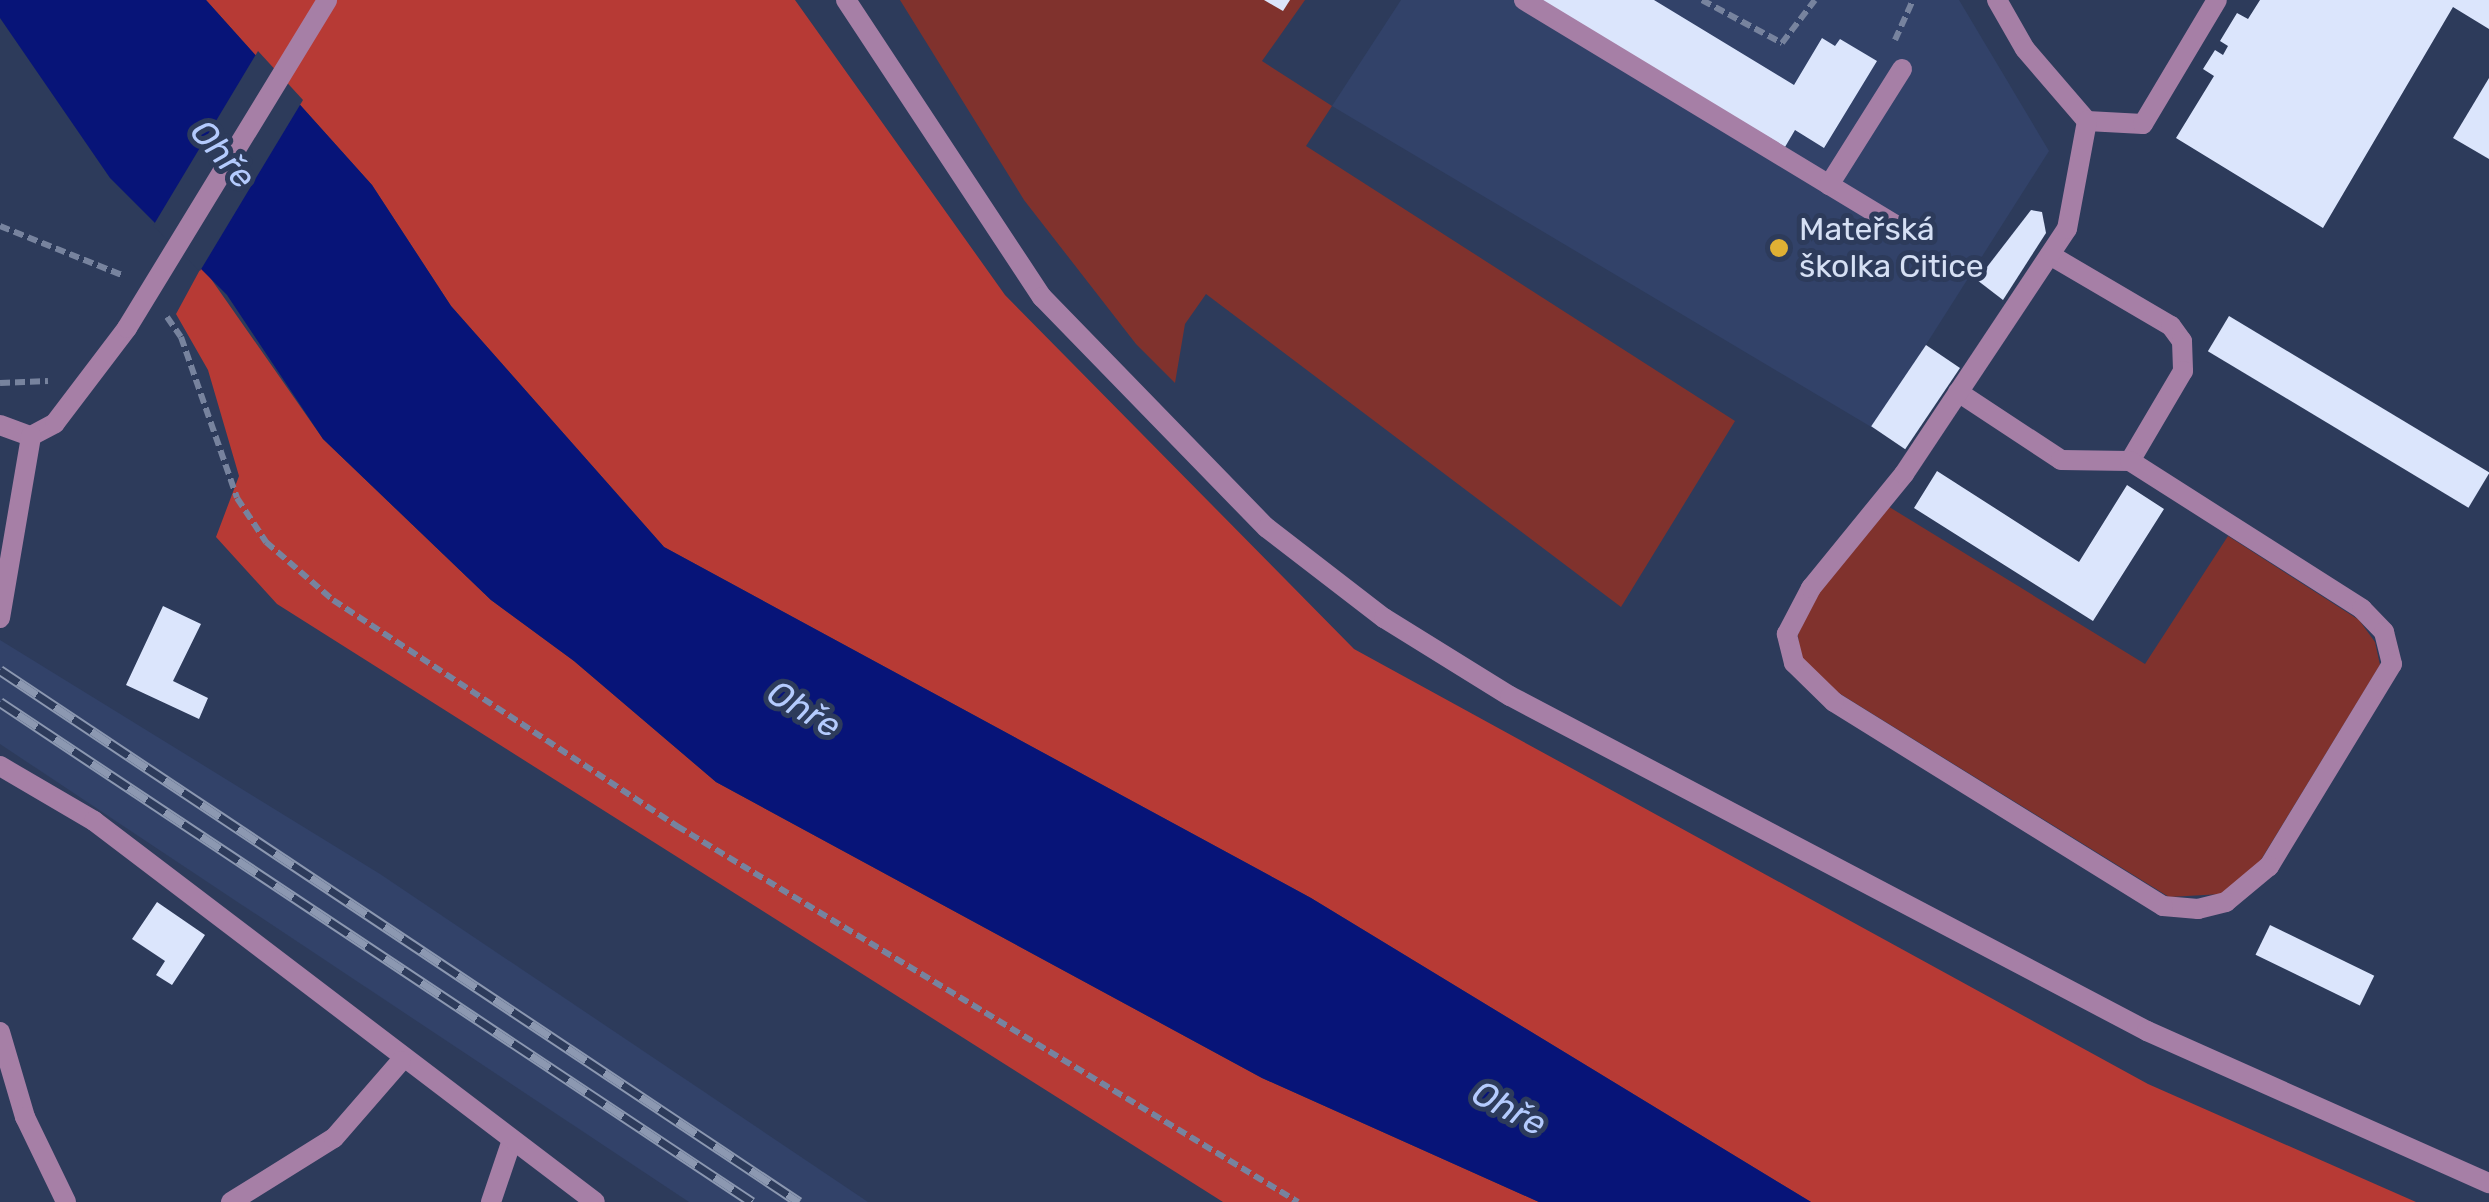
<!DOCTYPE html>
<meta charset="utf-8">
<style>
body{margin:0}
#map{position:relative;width:2489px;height:1202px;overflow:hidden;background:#2d3b5b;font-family:Rubik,sans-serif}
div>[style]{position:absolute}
.built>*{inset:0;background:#324269}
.green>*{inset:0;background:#80322d}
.forest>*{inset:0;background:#b73a35}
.water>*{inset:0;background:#071478}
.pier>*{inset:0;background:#2d3b5b}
.building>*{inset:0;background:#dbe5fc;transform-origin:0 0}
.path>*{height:6px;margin-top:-3px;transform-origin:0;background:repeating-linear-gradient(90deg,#77839e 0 10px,transparent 0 15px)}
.service>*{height:20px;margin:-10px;padding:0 10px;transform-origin:10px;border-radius:10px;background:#a67fa6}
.minor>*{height:20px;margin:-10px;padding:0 10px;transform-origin:10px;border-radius:10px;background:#a67fa6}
.tertiary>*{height:20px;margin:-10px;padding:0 10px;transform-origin:10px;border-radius:10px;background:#a67fa6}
.rail>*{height:11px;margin-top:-5.5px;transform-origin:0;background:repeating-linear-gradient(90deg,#2d3b5b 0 22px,#8c98b1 0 44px);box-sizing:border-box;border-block:2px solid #8c98b1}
.tertiary-bridge>*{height:20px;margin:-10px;padding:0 10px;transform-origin:10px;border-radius:10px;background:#a67fa6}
.dots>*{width:28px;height:28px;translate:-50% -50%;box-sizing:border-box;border:5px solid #2d3b5b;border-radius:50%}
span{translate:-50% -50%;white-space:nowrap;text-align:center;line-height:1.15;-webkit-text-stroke:10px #2d3b5b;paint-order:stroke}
.poi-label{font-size:32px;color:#d6e0f4}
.left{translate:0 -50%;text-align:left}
.water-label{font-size:35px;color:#b4cbfe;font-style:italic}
</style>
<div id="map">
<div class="built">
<i style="clip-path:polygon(1401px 0,1959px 0,2049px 151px,1873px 428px,1332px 106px)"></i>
<i style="clip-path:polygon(0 640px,380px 874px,868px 1202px,689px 1202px,0 744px)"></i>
</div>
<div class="green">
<i style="clip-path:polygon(900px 0,1305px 0,1262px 61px,1332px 106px,1306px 146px,1735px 421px,1621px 607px,1206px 294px,1185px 324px,1175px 383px,1136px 344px,1024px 200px)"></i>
<i style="clip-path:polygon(1886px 505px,2145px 664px,2228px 536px,2359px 620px,2375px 642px,2380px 665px,2259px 863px,2222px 894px,2169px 897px,1813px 677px,1800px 656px,1798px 635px,1809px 603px)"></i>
</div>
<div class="forest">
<i style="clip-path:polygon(206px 0,795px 0,1005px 295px,1354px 649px,2148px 1084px,2416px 1202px,1811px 1202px,1311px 898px,664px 547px,451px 306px,372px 185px)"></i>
<i style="clip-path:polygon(202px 266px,323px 439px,491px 600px,574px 661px,716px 782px,1262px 1078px,1539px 1202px,1223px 1202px,277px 604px,216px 537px,239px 476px,208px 370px,176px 314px)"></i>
</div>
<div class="water">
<i style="clip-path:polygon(0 0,206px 0,372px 185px,451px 306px,664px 547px,1311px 898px,1811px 1202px,1539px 1202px,1262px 1078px,716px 782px,574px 661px,491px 600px,323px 439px,227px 295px,110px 178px,0 18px)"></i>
</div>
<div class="pier">
<i style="clip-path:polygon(258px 51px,303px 100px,200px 271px,153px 226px)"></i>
</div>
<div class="building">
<i style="clip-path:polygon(1264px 0,1290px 0,1283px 11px)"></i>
<i style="clip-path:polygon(1539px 0,1654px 0,1794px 85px,1822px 38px,1835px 46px,1840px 39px,1877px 61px,1824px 148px,1795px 130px,1785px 147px)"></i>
<i style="clip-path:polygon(2260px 0,2489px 0,2489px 29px,2453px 7px,2323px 228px,2176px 138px,2214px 76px,2203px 69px,2215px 50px,2223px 55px,2228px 46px,2220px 41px,2237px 13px,2248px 19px)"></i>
<i style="clip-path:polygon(2489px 78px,2489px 159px,2453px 138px)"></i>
<i style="clip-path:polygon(2031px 210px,2042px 212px,2046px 233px,2003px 300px,1977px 280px)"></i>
<i style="left:2229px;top:316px;width:304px;height:41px;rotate:31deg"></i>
<i style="left:1926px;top:345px;width:41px;height:98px;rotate:34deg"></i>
<i style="clip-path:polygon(1937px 471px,2079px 562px,2127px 485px,2164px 509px,2093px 621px,1914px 508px)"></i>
<i style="clip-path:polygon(163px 606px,201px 624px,173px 681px,208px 698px,199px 719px,126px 685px)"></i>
<i style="clip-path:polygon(157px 902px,205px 935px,172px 985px,156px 975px,165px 961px,132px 939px)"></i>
<i style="left:2270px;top:925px;width:116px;height:33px;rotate:26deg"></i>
</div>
<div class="path">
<i style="left:1702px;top:0;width:91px;rotate:28.3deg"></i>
<i style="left:1782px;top:43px;width:54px;rotate:-52.5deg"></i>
<i style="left:1895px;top:40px;width:44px;rotate:-65.8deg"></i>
<i style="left:0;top:226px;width:131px;rotate:21.9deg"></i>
<i style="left:167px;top:317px;width:24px;rotate:55deg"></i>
<i style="left:181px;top:337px;width:170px;rotate:70.8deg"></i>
<i style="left:237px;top:498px;width:53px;rotate:56.6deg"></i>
<i style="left:266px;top:542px;width:89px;rotate:40.9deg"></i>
<i style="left:333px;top:600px;width:412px;rotate:33.3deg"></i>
<i style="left:677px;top:826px;width:726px;rotate:31.19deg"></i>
<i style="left:0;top:383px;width:48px;rotate:-2.4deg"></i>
</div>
<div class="service">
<i style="left:1524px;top:0;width:446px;rotate:31.2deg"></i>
<i style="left:1997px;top:0;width:56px;rotate:60.3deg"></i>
<i style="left:2025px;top:49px;width:95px;rotate:49.3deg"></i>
<i style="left:2087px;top:121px;width:56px;rotate:3.1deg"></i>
<i style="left:2143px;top:124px;width:144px;rotate:-59.2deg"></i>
<i style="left:1829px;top:185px;width:137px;rotate:-57.8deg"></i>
<i style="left:2050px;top:255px;width:140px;rotate:30.4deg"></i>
<i style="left:2171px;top:326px;width:19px;rotate:54deg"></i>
<i style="left:2182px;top:341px;width:30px;rotate:88deg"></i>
<i style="left:2183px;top:371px;width:104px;rotate:120.5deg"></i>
<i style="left:1958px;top:392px;width:123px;rotate:33.4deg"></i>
<i style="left:2061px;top:460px;width:69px;rotate:0.8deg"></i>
<i style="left:2130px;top:461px;width:275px;rotate:32.5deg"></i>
<i style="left:2362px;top:609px;width:32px;rotate:46deg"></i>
<i style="left:2384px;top:632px;width:33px;rotate:76deg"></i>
<i style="left:2392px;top:664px;width:237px;rotate:121.3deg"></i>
<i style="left:2269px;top:866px;width:56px;rotate:140.1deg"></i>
<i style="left:2226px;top:902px;width:29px;rotate:166deg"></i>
<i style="left:2198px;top:909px;width:35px;rotate:-175deg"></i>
<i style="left:2163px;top:906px;width:387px;rotate:-148.2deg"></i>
<i style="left:1834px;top:702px;width:56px;rotate:-135.7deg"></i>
<i style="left:1794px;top:663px;width:30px;rotate:-104deg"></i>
<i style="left:1787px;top:634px;width:52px;rotate:-62.4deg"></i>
<i style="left:1811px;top:588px;width:147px;rotate:-50.8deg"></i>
<i style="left:1904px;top:474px;width:294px;rotate:-56.4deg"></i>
<i style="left:2067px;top:229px;width:110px;rotate:-79.5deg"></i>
<i style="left:491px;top:1202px;width:65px;rotate:-71.3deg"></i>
</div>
<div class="minor">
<i style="left:0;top:766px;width:109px;rotate:30.3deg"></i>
<i style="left:94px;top:821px;width:629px;rotate:37.25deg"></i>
<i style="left:231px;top:1202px;width:121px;rotate:-31.9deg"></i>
<i style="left:334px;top:1138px;width:102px;rotate:-49deg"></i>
</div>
<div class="tertiary">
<i style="left:846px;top:0;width:356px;rotate:56.6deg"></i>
<i style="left:1042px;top:297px;width:322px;rotate:45.8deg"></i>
<i style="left:1267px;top:528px;width:148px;rotate:37.6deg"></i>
<i style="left:1384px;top:618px;width:148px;rotate:31.8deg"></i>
<i style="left:1510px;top:696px;width:720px;rotate:27.74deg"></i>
<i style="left:2147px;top:1031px;width:374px;rotate:24deg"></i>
<i style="left:0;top:425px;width:33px;rotate:20deg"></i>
<i style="left:31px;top:436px;width:27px;rotate:-28deg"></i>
<i style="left:55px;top:423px;width:119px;rotate:-52.8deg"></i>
<i style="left:0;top:618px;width:185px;rotate:-80.3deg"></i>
<i style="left:0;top:1032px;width:89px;rotate:73.6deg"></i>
<i style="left:25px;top:1117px;width:94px;rotate:64.2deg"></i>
</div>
<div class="rail">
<i style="left:0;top:670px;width:960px;rotate:33.66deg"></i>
<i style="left:0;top:702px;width:903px;rotate:33.62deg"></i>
</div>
<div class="tertiary-bridge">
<i style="left:127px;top:328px;width:384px;rotate:-58.6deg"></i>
</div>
<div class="dots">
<i style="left:1779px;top:248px;background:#e0b034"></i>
</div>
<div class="poi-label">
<span class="left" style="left:1799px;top:248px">Mateřská<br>školka Citice</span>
</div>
<div class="water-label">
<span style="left:223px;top:154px;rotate:49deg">Ohře</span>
<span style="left:804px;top:709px;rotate:31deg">Ohře</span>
<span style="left:1509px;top:1108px;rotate:28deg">Ohře</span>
</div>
</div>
